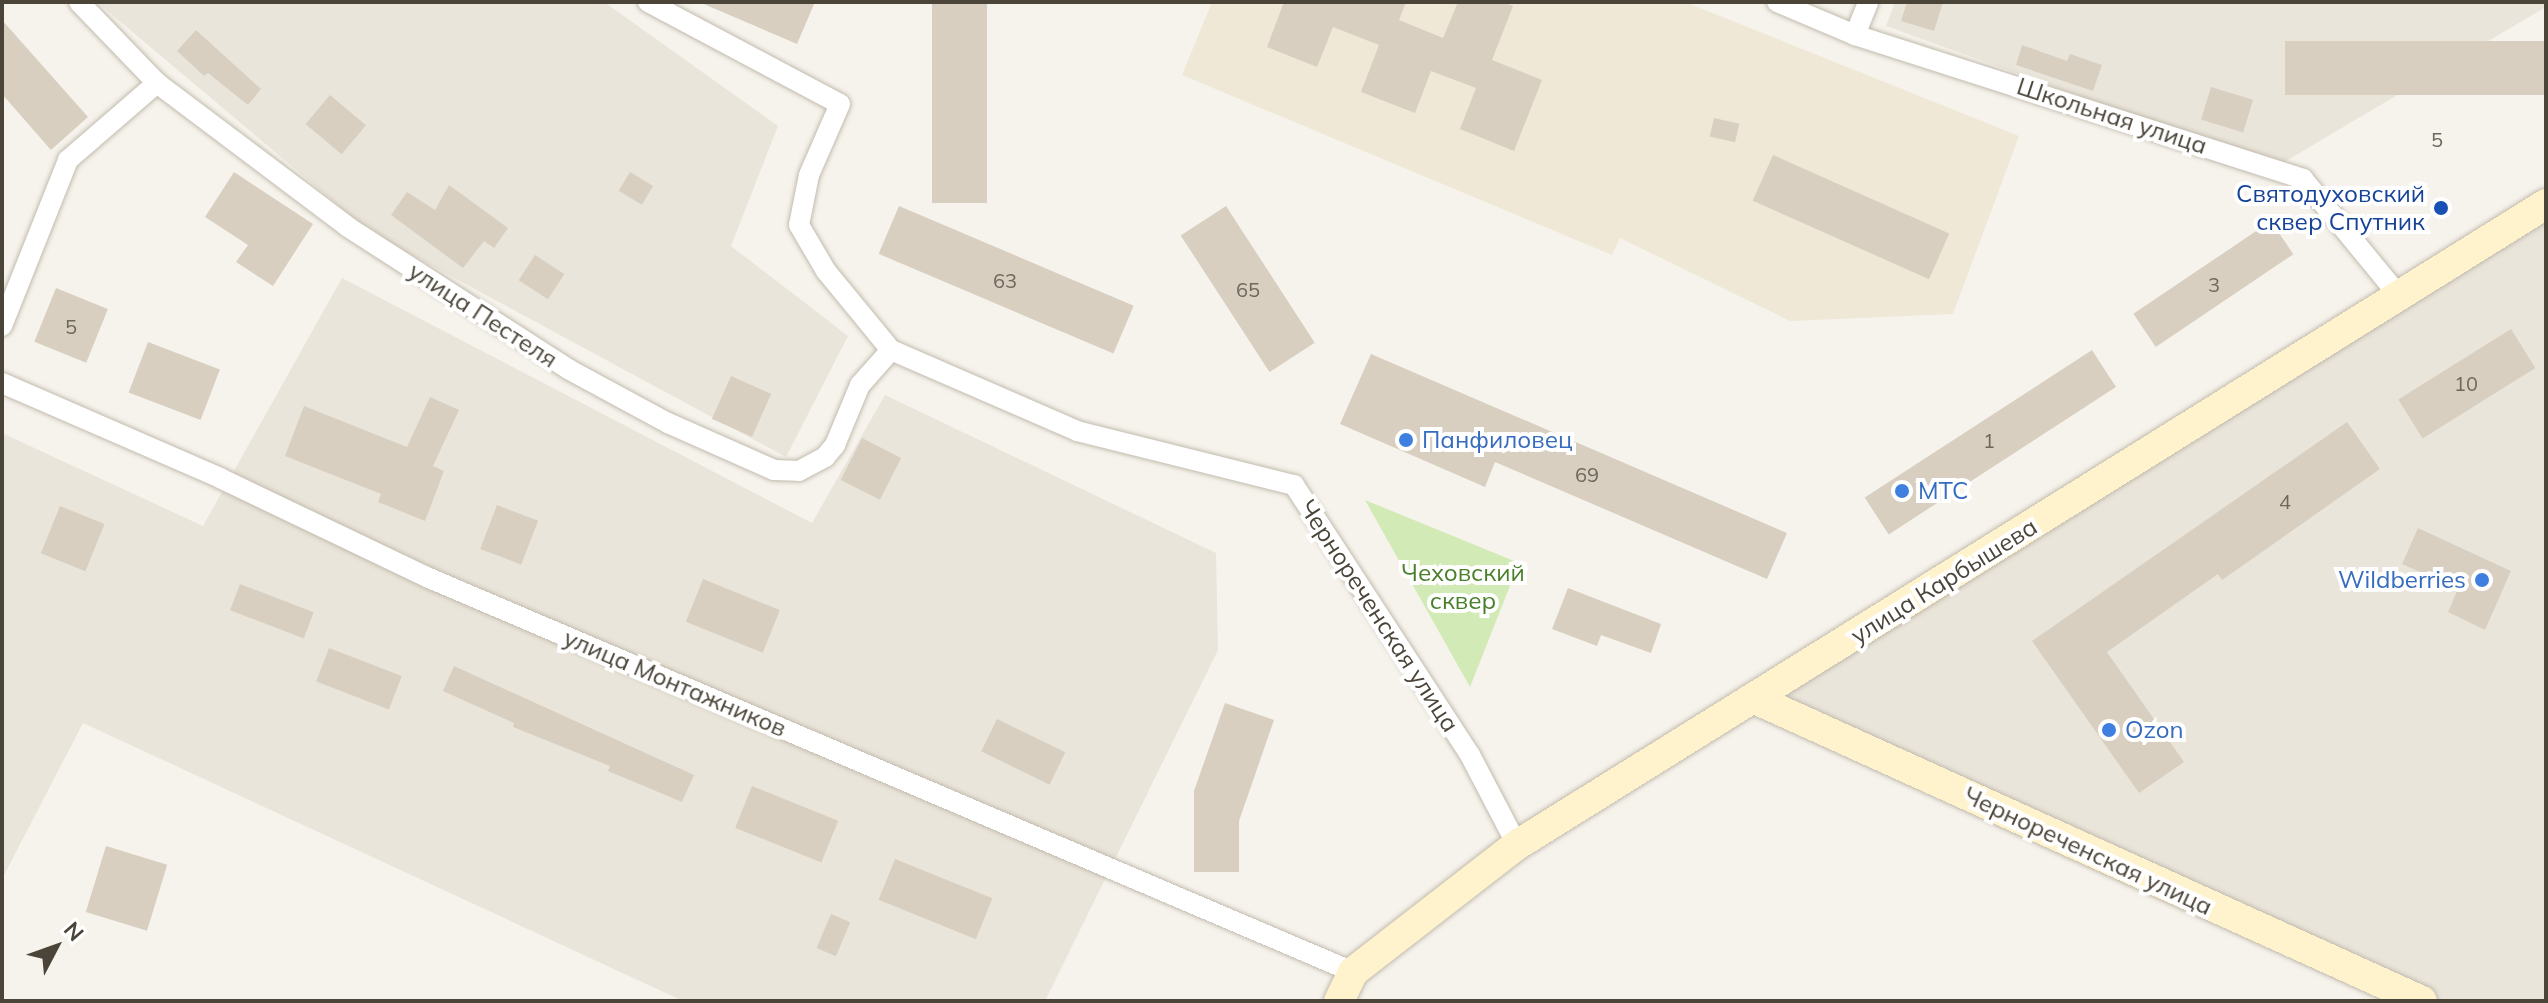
<!DOCTYPE html>
<meta charset="utf-8">
<style>
body{margin:0}
#map{position:relative;width:2548px;height:1003px;overflow:hidden;background:#f6f3ec;font-family:Mulish,sans-serif}
div>[style]{position:absolute}
.residential>*{inset:0;background:#eae5da}
.education>*{inset:0;background:#efe8d6}
.green>*{inset:0;background:#d2eab5}
.building>*{inset:0;background:#d8cfc1;transform-origin:0 0}
.roads{filter:drop-shadow(0 0 2px #c2bbae) drop-shadow(0 0 2px #c2bbae)}
.minor>*{height:20px;margin:-10px;padding:0 10px;transform-origin:10px;border-radius:10px;background:#fff}
.secondary>*{height:30px;margin:-15px;padding:0 15px;transform-origin:15px;border-radius:15px;background:#fff3cd}
.dots>*{width:22px;height:22px;translate:-50% -50%;box-sizing:border-box;border:4px solid #fff;border-radius:50%}
span{translate:-50% -50%;white-space:nowrap;text-align:center;line-height:1.15;-webkit-text-stroke:8px #fff;paint-order:stroke}
.number-label{font-size:20px;color:#6e675b}
.number-label span{-webkit-text-stroke-width:0}
.street-label{font-size:24px;color:#4b4439}
.transit-label{font-size:24px;color:#164399}
.right{translate:-100% -50%;text-align:right}
.shop-label{font-size:24px;color:#366cbe}
.left{translate:0 -50%;text-align:left}
.park-label{font-size:24px;color:#4a7f2a}
.frame{position:absolute;inset:0;border:4px solid #4b4439;pointer-events:none}
.north{position:absolute;left:16px;top:907px;width:80px;height:80px;-webkit-text-stroke:6px #fff;paint-order:stroke;rotate:49deg;font-size:22px;font-weight:700;line-height:32px;text-align:center;color:#4b4439}
.north::after{content:'';display:block;margin:auto;width:28px;height:36px;background:#4b4439;clip-path:polygon(50% 0,100% 100%,50% 72%,0 100%)}
</style>
<div id="map">
<div class="residential">
<i style="clip-path:polygon(97px 2px,604px 2px,778px 126px,731px 246px,848px 336px,786px 457px,371px 233px)"></i>
<i style="clip-path:polygon(1895px 2px,2546px 2px,2546px 7px,2276px 167px,1886px 26px)"></i>
<i style="clip-path:polygon(2546px 199px,2546px 1001px,2430px 1001px,1755px 699px)"></i>
<i style="clip-path:polygon(342px 278px,812px 523px,885px 395px,1216px 553px,1218px 650px,1045px 1001px,683px 1001px,83px 723px,2px 879px,2px 433px,203px 526px)"></i>
</div>
<div class="education">
<i style="clip-path:polygon(1212px 2px,1685px 2px,2019px 136px,1953px 314px,1790px 321px,1620px 238px,1612px 255px,1182px 75px)"></i>
</div>
<div class="green">
<i style="clip-path:polygon(1365px 500px,1519px 563px,1470px 687px)"></i>
</div>
<div class="building">
<i style="clip-path:polygon(699px 2px,815px 2px,797px 44px)"></i>
<i style="left:932px;top:2px;width:55px;height:201px"></i>
<i style="clip-path:polygon(1284px 2px,1406px 2px,1399px 20px,1443px 38px,1458px 2px,1502px 2px,1513px 6px,1492px 60px,1542px 80px,1514px 151px,1460px 129px,1476px 88px,1431px 71px,1415px 113px,1361px 92px,1379px 45px,1333px 27px,1317px 67px,1267px 47px)"></i>
<i style="clip-path:polygon(1907px 2px,1943px 2px,1934px 31px,1901px 21px)"></i>
<i style="clip-path:polygon(2px 20px,88px 117px,51px 150px,2px 94px)"></i>
<i style="clip-path:polygon(196px 30px,261px 89px,248px 105px,208px 73px,204px 76px,177px 51px)"></i>
<i style="left:2546px;top:41px;width:54px;height:261px;rotate:90deg"></i>
<i style="clip-path:polygon(2022px 45px,2067px 61px,2070px 54px,2102px 65px,2093px 91px,2016px 65px)"></i>
<i style="left:2211px;top:87px;width:44px;height:34px;rotate:17deg"></i>
<i style="left:330px;top:95px;width:47px;height:38px;rotate:40deg"></i>
<i style="left:1714px;top:118px;width:26px;height:19px;rotate:13deg"></i>
<i style="left:1773px;top:155px;width:193px;height:50px;rotate:24deg"></i>
<i style="clip-path:polygon(234px 172px,313px 224px,273px 286px,236px 262px,248px 245px,205px 217px)"></i>
<i style="left:630px;top:172px;width:27px;height:22px;rotate:31deg"></i>
<i style="clip-path:polygon(449px 185px,508px 228px,494px 248px,484px 241px,463px 268px,391px 215px,407px 192px,435px 210px)"></i>
<i style="left:899px;top:206px;width:255px;height:52px;rotate:23deg"></i>
<i style="left:1226px;top:206px;width:163px;height:54px;rotate:57deg"></i>
<i style="left:2271px;top:221px;width:40px;height:166px;rotate:56deg"></i>
<i style="left:535px;top:255px;width:35px;height:30px;rotate:33deg"></i>
<i style="left:56px;top:288px;width:56px;height:58px;rotate:22deg"></i>
<i style="left:2511px;top:329px;width:46px;height:133px;rotate:58deg"></i>
<i style="left:148px;top:342px;width:77px;height:54px;rotate:21deg"></i>
<i style="left:2092px;top:350px;width:44px;height:271px;rotate:57deg"></i>
<i style="clip-path:polygon(1371px 354px,1787px 533px,1767px 579px,1495px 462px,1485px 487px,1340px 424px)"></i>
<i style="left:731px;top:376px;width:44px;height:47px;rotate:24deg"></i>
<i style="clip-path:polygon(430px 397px,459px 410px,433px 466px,444px 471px,425px 521px,378px 502px,381px 494px,285px 456px,304px 406px,407px 447px)"></i>
<i style="clip-path:polygon(2347px 422px,2380px 469px,2222px 580px,2218px 574px,2107px 652px,2184px 762px,2139px 793px,2032px 641px)"></i>
<i style="left:862px;top:438px;width:44px;height:47px;rotate:27deg"></i>
<i style="left:497px;top:505px;width:44px;height:47px;rotate:21deg"></i>
<i style="left:60px;top:506px;width:48px;height:51px;rotate:22deg"></i>
<i style="clip-path:polygon(2418px 528px,2511px 571px,2485px 630px,2448px 612px,2458px 589px,2402px 564px)"></i>
<i style="left:703px;top:579px;width:83px;height:46px;rotate:22deg"></i>
<i style="left:240px;top:584px;width:79px;height:28px;rotate:21deg"></i>
<i style="clip-path:polygon(1568px 588px,1661px 624px,1651px 653px,1601px 635px,1597px 646px,1552px 629px)"></i>
<i style="left:329px;top:648px;width:78px;height:36px;rotate:21deg"></i>
<i style="clip-path:polygon(454px 666px,694px 775px,682px 802px,608px 771px,610px 766px,513px 727px,514px 723px,443px 691px)"></i>
<i style="clip-path:polygon(1225px 703px,1274px 720px,1239px 821px,1239px 872px,1194px 872px,1194px 791px)"></i>
<i style="left:997px;top:719px;width:76px;height:36px;rotate:26deg"></i>
<i style="left:752px;top:786px;width:93px;height:45px;rotate:22deg"></i>
<i style="left:106px;top:846px;width:64px;height:69px;rotate:17deg"></i>
<i style="left:895px;top:859px;width:105px;height:44px;rotate:22deg"></i>
<i style="left:831px;top:914px;width:21px;height:37px;rotate:23deg"></i>
</div>
<div class="roads">
<div class="minor">
<i style="left:79px;top:2px;width:112px;rotate:46.1deg"></i>
<i style="left:157px;top:83px;width:239px;rotate:37deg"></i>
<i style="left:348px;top:227px;width:262px;rotate:32.8deg"></i>
<i style="left:568px;top:369px;width:114px;rotate:28.4deg"></i>
<i style="left:668px;top:423px;width:116px;rotate:23.9deg"></i>
<i style="left:774px;top:470px;width:25px;rotate:2deg"></i>
<i style="left:799px;top:471px;width:30px;rotate:-28deg"></i>
<i style="left:825px;top:457px;width:16px;rotate:-50deg"></i>
<i style="left:835px;top:445px;width:65px;rotate:-67.4deg"></i>
<i style="left:860px;top:385px;width:47px;rotate:-48.5deg"></i>
<i style="left:648px;top:2px;width:217px;rotate:28deg"></i>
<i style="left:840px;top:104px;width:77px;rotate:113.6deg"></i>
<i style="left:809px;top:175px;width:51px;rotate:101.3deg"></i>
<i style="left:799px;top:225px;width:53px;rotate:59.6deg"></i>
<i style="left:826px;top:271px;width:102px;rotate:50.6deg"></i>
<i style="left:891px;top:350px;width:203px;rotate:23.5deg"></i>
<i style="left:1077px;top:431px;width:224px;rotate:14deg"></i>
<i style="left:1294px;top:485px;width:322px;rotate:56.9deg"></i>
<i style="left:1470px;top:755px;width:102px;rotate:62.4deg"></i>
<i style="left:1777px;top:2px;width:85px;rotate:22.9deg"></i>
<i style="left:1855px;top:35px;width:471px;rotate:17.8deg"></i>
<i style="left:2303px;top:179px;width:153px;rotate:50.6deg"></i>
<i style="left:1855px;top:35px;width:35px;rotate:-68deg"></i>
<i style="left:2px;top:326px;width:179px;rotate:-68.3deg"></i>
<i style="left:68px;top:160px;width:118px;rotate:-40.9deg"></i>
<i style="left:2px;top:383px;width:238px;rotate:23.5deg"></i>
<i style="left:220px;top:478px;width:232px;rotate:25.6deg"></i>
<i style="left:429px;top:578px;width:1004px;rotate:23.09deg"></i>
</div>
<div class="secondary">
<i style="left:1755px;top:699px;width:732px;rotate:24.36deg"></i>
<i style="left:1339px;top:1001px;width:32px;rotate:-64deg"></i>
<i style="left:1353px;top:972px;width:207px;rotate:-37.8deg"></i>
<i style="left:1517px;top:845px;width:1212px;rotate:-31.92deg"></i>
</div>
</div>
<div class="dots">
<i style="left:2441px;top:208px;background:#1a4fb4"></i>
<i style="left:1406px;top:440px;background:#3f7fe0"></i>
<i style="left:1902px;top:491px;background:#3f7fe0"></i>
<i style="left:2482px;top:580px;background:#3f7fe0"></i>
<i style="left:2109px;top:730px;background:#3f7fe0"></i>
</div>
<div class="number-label">
<span style="left:2437px;top:139px">5</span>
<span style="left:1005px;top:280px">63</span>
<span style="left:2214px;top:284px">3</span>
<span style="left:1248px;top:289px">65</span>
<span style="left:71px;top:326px">5</span>
<span style="left:2466px;top:383px">10</span>
<span style="left:1989px;top:440px">1</span>
<span style="left:1587px;top:474px">69</span>
<span style="left:2285px;top:501px">4</span>
</div>
<div class="street-label">
<span style="left:2112px;top:116px;rotate:18deg">Школьная улица</span>
<span style="left:483px;top:315px;rotate:33deg">улица Пестеля</span>
<span style="left:1944px;top:581px;rotate:-32deg">улица Карбышева</span>
<span style="left:1379px;top:616px;rotate:57deg">Чернореченская улица</span>
<span style="left:675px;top:683px;rotate:23deg">улица Монтажников</span>
<span style="left:2088px;top:851px;rotate:25deg">Чернореченская улица</span>
</div>
<div class="transit-label">
<span class="right" style="left:2425px;top:208px">Святодуховский<br>сквер Спутник</span>
</div>
<div class="shop-label">
<span class="left" style="left:1422px;top:440px">Панфиловец</span>
<span class="left" style="left:1918px;top:491px">МТС</span>
<span class="right" style="left:2466px;top:580px">Wildberries</span>
<span class="left" style="left:2125px;top:730px">Ozon</span>
</div>
<div class="park-label">
<span style="left:1463px;top:587px">Чеховский<br>сквер</span>
</div>
<div class="frame"></div>
<div class="north">N</div>
</div>
